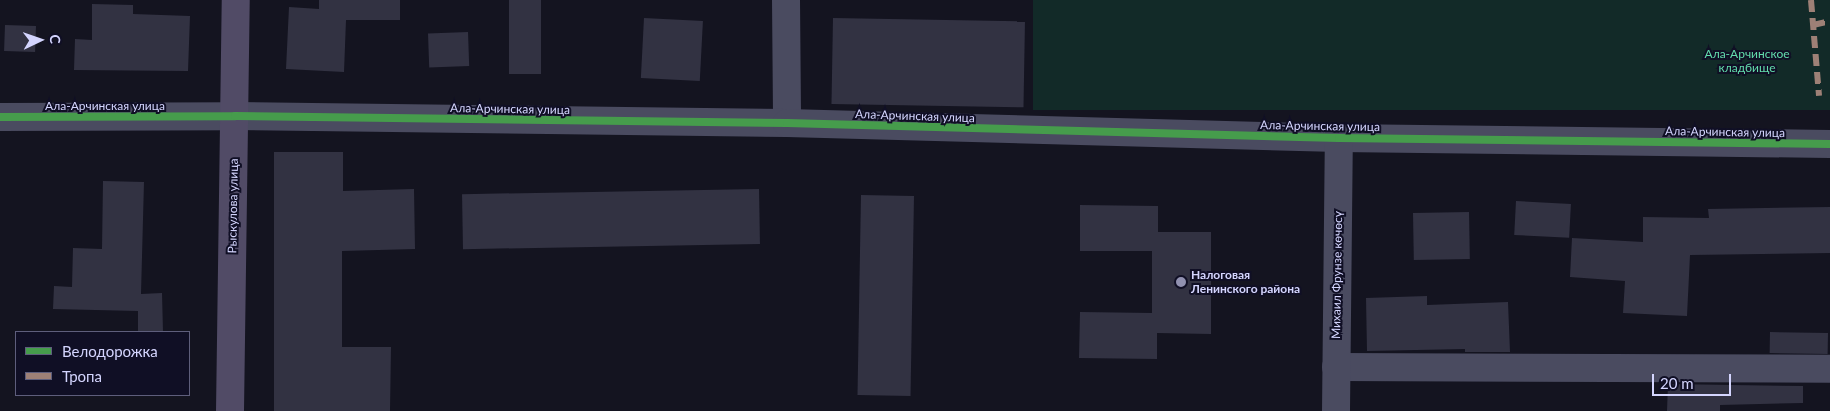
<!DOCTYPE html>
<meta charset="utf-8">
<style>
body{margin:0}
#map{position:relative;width:1830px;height:411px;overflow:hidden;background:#141420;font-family:Lato,sans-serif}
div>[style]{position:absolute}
.green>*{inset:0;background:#122a28;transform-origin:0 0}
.building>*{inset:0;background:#323242;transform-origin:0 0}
.minor>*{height:28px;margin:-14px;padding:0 14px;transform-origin:14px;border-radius:14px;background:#4a4b60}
.major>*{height:28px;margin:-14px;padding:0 14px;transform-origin:14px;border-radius:14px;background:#514b66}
.quiet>*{height:6px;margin-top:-3px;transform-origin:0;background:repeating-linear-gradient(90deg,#9e8076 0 12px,transparent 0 18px)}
.cycleway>*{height:8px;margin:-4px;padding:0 4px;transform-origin:4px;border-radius:4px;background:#469c4c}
.dots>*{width:14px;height:14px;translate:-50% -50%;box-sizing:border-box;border:2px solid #100f25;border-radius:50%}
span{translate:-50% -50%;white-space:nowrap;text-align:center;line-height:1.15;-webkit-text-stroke:4px #100f25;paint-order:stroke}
.park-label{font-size:12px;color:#62dcac}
.street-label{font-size:12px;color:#d4d5fe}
.poi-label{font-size:12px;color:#d4d5fe;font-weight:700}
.left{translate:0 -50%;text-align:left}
.legend{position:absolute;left:15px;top:331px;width:175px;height:65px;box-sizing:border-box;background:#100f25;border:1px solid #5e5e7c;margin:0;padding:6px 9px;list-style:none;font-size:15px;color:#d4d5fe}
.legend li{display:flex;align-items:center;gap:10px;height:25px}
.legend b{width:25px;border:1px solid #5e5e7c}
.north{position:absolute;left:15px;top:15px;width:50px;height:50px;-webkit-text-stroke:4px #100f25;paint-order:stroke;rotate:87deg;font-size:14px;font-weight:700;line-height:20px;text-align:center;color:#d4d5fe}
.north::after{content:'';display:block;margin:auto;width:18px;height:22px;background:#d4d5fe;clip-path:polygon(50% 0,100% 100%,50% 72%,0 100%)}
.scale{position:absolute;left:1652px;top:374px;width:79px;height:22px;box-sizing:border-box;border:2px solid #d4d5fe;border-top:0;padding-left:6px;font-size:15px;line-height:18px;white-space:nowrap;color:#d4d5fe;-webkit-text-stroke:4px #100f25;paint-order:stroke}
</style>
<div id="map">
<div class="green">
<i style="left:1033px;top:0;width:797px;height:110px"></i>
</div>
<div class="building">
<i style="clip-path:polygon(319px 0,400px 0,400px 20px,346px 20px,344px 72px,286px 69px,289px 7px,319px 9px)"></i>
<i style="left:509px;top:0;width:32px;height:74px"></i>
<i style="clip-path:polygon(92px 4px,133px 5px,133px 14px,190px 16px,188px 71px,74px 70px,75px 39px,92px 40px)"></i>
<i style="left:644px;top:18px;width:59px;height:60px;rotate:3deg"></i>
<i style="left:833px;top:18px;width:192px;height:86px;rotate:1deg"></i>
<i style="left:5px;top:25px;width:31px;height:26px;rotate:2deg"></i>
<i style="left:468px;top:32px;width:34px;height:40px;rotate:88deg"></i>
<i style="clip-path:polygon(274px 152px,343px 152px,343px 191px,414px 189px,415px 249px,342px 251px,342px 347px,391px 347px,390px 411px,274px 411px)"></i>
<i style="clip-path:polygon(103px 181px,144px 182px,141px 294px,162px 293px,163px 332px,138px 332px,138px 311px,53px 309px,54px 286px,72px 287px,73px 248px,102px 249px)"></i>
<i style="left:759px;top:189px;width:55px;height:297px;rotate:89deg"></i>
<i style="left:861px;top:195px;width:53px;height:200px;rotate:1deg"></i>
<i style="left:1516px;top:201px;width:55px;height:34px;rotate:3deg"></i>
<i style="clip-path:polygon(1080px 205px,1158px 206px,1158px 232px,1211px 232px,1211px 334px,1157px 333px,1157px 359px,1079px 358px,1080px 312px,1152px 313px,1152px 251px,1080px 251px)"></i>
<i style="clip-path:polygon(1830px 207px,1830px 253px,1690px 255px,1687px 316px,1623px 313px,1625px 281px,1570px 277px,1572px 238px,1643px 242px,1643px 217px,1709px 218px,1708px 209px)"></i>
<i style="left:1469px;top:212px;width:47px;height:56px;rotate:89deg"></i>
<i style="clip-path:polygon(1427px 296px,1427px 305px,1508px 302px,1510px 352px,1465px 352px,1465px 349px,1367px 351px,1366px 298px)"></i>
<i style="left:1770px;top:332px;width:58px;height:21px;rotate:1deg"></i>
<i style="clip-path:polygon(1668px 384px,1803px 386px,1803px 403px,1720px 405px,1720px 411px,1667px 411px)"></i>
</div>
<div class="minor">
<i style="left:786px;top:0;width:123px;rotate:89.5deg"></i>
<i style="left:0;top:117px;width:235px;rotate:-0.2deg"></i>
<i style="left:235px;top:116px;width:552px;rotate:0.73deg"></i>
<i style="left:787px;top:123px;width:552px;rotate:1.56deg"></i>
<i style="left:1339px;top:138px;width:491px;rotate:0.7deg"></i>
<i style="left:1336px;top:367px;width:494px;rotate:0.2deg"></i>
<i style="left:1336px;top:411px;width:273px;rotate:-89.4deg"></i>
</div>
<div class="major">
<i style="left:230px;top:411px;width:411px;rotate:-89.2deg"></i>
</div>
<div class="quiet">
<i style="left:1811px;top:0;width:96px;rotate:85.2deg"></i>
<i style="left:1813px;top:25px;width:17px;rotate:-13deg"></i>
</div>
<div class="cycleway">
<i style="left:0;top:117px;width:235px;rotate:-0.2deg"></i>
<i style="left:235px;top:116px;width:552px;rotate:0.73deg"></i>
<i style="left:787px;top:123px;width:552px;rotate:1.56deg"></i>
<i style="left:1339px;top:138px;width:491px;rotate:0.7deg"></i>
</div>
<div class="dots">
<i style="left:1181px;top:282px;background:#9191b0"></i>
</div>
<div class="park-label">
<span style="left:1747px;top:61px">Ала-Арчинское<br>кладбище</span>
</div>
<div class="street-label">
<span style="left:105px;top:106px">Ала-Арчинская улица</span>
<span style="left:510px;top:109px;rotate:1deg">Ала-Арчинская улица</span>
<span style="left:915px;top:116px;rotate:2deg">Ала-Арчинская улица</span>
<span style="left:1320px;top:126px;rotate:1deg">Ала-Арчинская улица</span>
<span style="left:1725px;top:132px;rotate:1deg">Ала-Арчинская улица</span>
<span style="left:233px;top:206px;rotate:-89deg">Рыскулова улица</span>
<span style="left:1337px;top:275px;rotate:-89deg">Михаил Фрунзе көчөсү</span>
</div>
<div class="poi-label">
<span class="left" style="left:1191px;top:282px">Налоговая<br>Ленинского района</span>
</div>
<ul class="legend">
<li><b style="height:6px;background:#469c4c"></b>Велодорожка</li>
<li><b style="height:6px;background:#9e8076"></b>Тропа</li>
</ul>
<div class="north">С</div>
<div class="scale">20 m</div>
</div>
